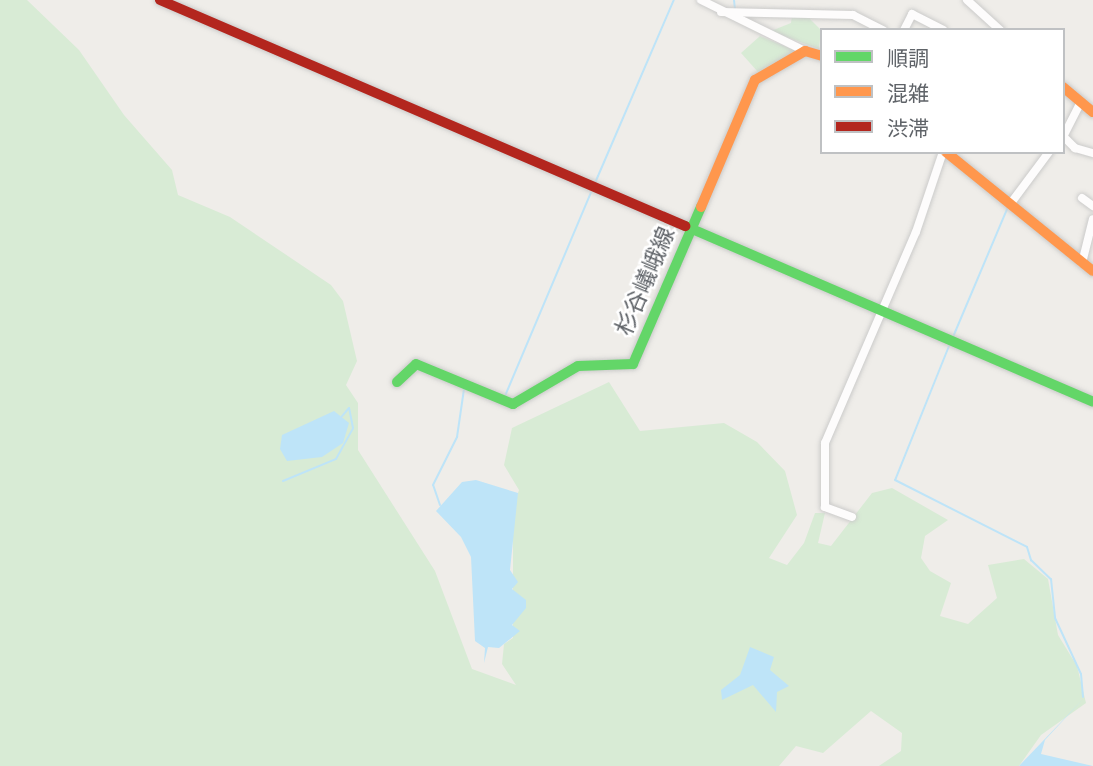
<!DOCTYPE html>
<meta charset="utf-8">
<style>
body{margin:0}
#map{position:relative;width:1093px;height:766px;overflow:hidden;background:#efede9;font-family:Montserrat,"Noto Sans JP",sans-serif}
div>[style]{position:absolute}
.green>*{inset:0;background:#d8ebd5}
.water>*{inset:0;background:#bee4f8}
.stream>*{height:2px;margin:-1px;padding:0 1px;transform-origin:1px;border-radius:1px;background:#bee4f8}
.roads{filter:drop-shadow(0 0 2px #cbcbca) drop-shadow(0 0 2px #cbcbca)}
.street>*{height:8px;margin:-4px;padding:0 4px;transform-origin:4px;border-radius:4px;background:#fdfcfc}
.fast>*{height:10px;margin:-5px;padding:0 5px;transform-origin:5px;border-radius:5px;background:#63d668}
.slow>*{height:10px;margin:-5px;padding:0 5px;transform-origin:5px;border-radius:5px;background:#ff974d}
.jam>*{height:10px;margin:-5px;padding:0 5px;transform-origin:5px;border-radius:5px;background:#b3261e}
span{translate:-50% -50%;white-space:nowrap;text-align:center;line-height:1.15;-webkit-text-stroke:5px #fff;paint-order:stroke}
.street-label{font-size:23px;color:#5f6368}
.legend{position:absolute;left:820px;top:28px;width:245px;height:126px;box-sizing:border-box;background:#fff;border:2px solid #bfc1c3;margin:0;padding:9px 12px;list-style:none;font-size:21px;color:#5f6368}
.legend li{display:flex;align-items:center;gap:14px;height:35px}
.legend b{width:35px;border:2px solid #bfc1c3}
</style>
<div id="map">
<div class="green">
<i style="clip-path:polygon(0 0,27px 0,79px 50px,124px 115px,172px 170px,178px 195px,230px 217px,331px 285px,343px 301px,357px 361px,346px 385px,358px 403px,358px 450px,435px 571px,472px 669px,516px 685px,502px 664px,504px 644px,513px 638px,513px 508px,519px 490px,504px 465px,512px 428px,609px 382px,640px 431px,724px 423px,757px 442px,785px 471px,797px 515px,769px 558px,787px 565px,804px 543px,815px 513px,825px 513px,818px 543px,831px 546px,872px 493px,892px 488px,948px 520px,925px 536px,921px 558px,930px 571px,951px 583px,940px 616px,968px 624px,997px 598px,988px 565px,1024px 559px,1048px 579px,1058px 635px,1077px 666px,1086px 703px,1041px 735px,1019px 766px,879px 766px,901px 751px,902px 733px,871px 711px,823px 753px,796px 746px,779px 766px,0 766px)"></i>
<i style="clip-path:polygon(792px 15px,808px 17px,821px 30px,819px 49px,771px 31px,791px 23px)"></i>
<i style="clip-path:polygon(760px 36px,796px 51px,758px 72px,741px 53px)"></i>
</div>
<div class="water">
<i style="clip-path:polygon(334px 411px,349px 423px,343px 443px,322px 457px,287px 461px,280px 449px,282px 435px)"></i>
<i style="clip-path:polygon(476px 480px,518px 493px,510px 570px,518px 582px,512px 589px,526px 600px,526px 608px,512px 625px,520px 631px,499px 648px,488px 647px,484px 663px,485px 648px,475px 641px,471px 557px,461px 537px,436px 511px,462px 482px)"></i>
<i style="clip-path:polygon(750px 647px,774px 657px,770px 670px,789px 686px,777px 692px,776px 712px,753px 685px,722px 700px,721px 690px,740px 675px)"></i>
<i style="clip-path:polygon(1084px 698px,1045px 740px,1041px 754px,1093px 766px,1019px 766px)"></i>
</div>
<div class="stream">
<i style="left:734px;top:0;width:10px;rotate:84deg"></i>
<i style="left:595px;top:183px;width:199px;rotate:-66.7deg"></i>
<i style="left:953px;top:337px;width:141px;rotate:-67.1deg"></i>
<i style="left:949px;top:346px;width:144px;rotate:111.9deg"></i>
<i style="left:895px;top:480px;width:148px;rotate:26.9deg"></i>
<i style="left:1027px;top:547px;width:14px;rotate:73deg"></i>
<i style="left:1031px;top:560px;width:28px;rotate:44deg"></i>
<i style="left:1051px;top:579px;width:39px;rotate:84deg"></i>
<i style="left:1055px;top:618px;width:62px;rotate:65.1deg"></i>
<i style="left:1081px;top:674px;width:23px;rotate:85deg"></i>
<i style="left:505px;top:396px;width:221px;rotate:-67.1deg"></i>
<i style="left:283px;top:481px;width:57px;rotate:-22.5deg"></i>
<i style="left:336px;top:459px;width:35px;rotate:-61deg"></i>
<i style="left:353px;top:428px;width:20px;rotate:-101deg"></i>
<i style="left:349px;top:408px;width:11px;rotate:131deg"></i>
<i style="left:440px;top:505px;width:21px;rotate:-109deg"></i>
<i style="left:433px;top:485px;width:54px;rotate:-63.4deg"></i>
<i style="left:457px;top:437px;width:49px;rotate:-81.7deg"></i>
</div>
<div class="roads">
<div class="street">
<i style="left:701px;top:0;width:116px;rotate:26.1deg"></i>
<i style="left:967px;top:0;width:45px;rotate:42.3deg"></i>
<i style="left:721px;top:12px;width:132px;rotate:1.3deg"></i>
<i style="left:853px;top:15px;width:34px;rotate:27deg"></i>
<i style="left:904px;top:30px;width:18px;rotate:-63deg"></i>
<i style="left:912px;top:14px;width:35px;rotate:27deg"></i>
<i style="left:1063px;top:137px;width:39px;rotate:-63deg"></i>
<i style="left:1064px;top:137px;width:16px;rotate:45deg"></i>
<i style="left:1075px;top:148px;width:19px;rotate:16deg"></i>
<i style="left:1082px;top:198px;width:14px;rotate:36deg"></i>
<i style="left:1011px;top:203px;width:64px;rotate:-53.3deg"></i>
<i style="left:1082px;top:263px;width:45px;rotate:-76deg"></i>
<i style="left:852px;top:517px;width:29px;rotate:-160deg"></i>
<i style="left:825px;top:507px;width:64px;rotate:-90deg"></i>
<i style="left:825px;top:443px;width:230px;rotate:-66.7deg"></i>
<i style="left:916px;top:232px;width:84px;rotate:-71.4deg"></i>
</div>
<div class="fast">
<i style="left:685px;top:226px;width:444px;rotate:23.3deg"></i>
<i style="left:397px;top:382px;width:26px;rotate:-43deg"></i>
<i style="left:416px;top:364px;width:105px;rotate:22.4deg"></i>
<i style="left:513px;top:404px;width:75px;rotate:-30.3deg"></i>
<i style="left:578px;top:366px;width:55px;rotate:-2.1deg"></i>
<i style="left:633px;top:364px;width:171px;rotate:-66.6deg"></i>
</div>
<div class="slow">
<i style="left:1063px;top:87px;width:39px;rotate:40deg"></i>
<i style="left:946px;top:152px;width:189px;rotate:39deg"></i>
<i style="left:701px;top:207px;width:138px;rotate:-67deg"></i>
<i style="left:755px;top:80px;width:58px;rotate:-30.1deg"></i>
<i style="left:805px;top:51px;width:18px;rotate:16deg"></i>
</div>
<div class="jam">
<i style="left:160px;top:0;width:572px;rotate:23.29deg"></i>
</div>
</div>
<div class="street-label">
<span style="left:645px;top:281px;rotate:-67deg">杉谷嶬峨線</span>
</div>
<ul class="legend">
<li><b style="height:9px;background:#63d668"></b>順調</li>
<li><b style="height:9px;background:#ff974d"></b>混雑</li>
<li><b style="height:9px;background:#b3261e"></b>渋滞</li>
</ul>
</div>
